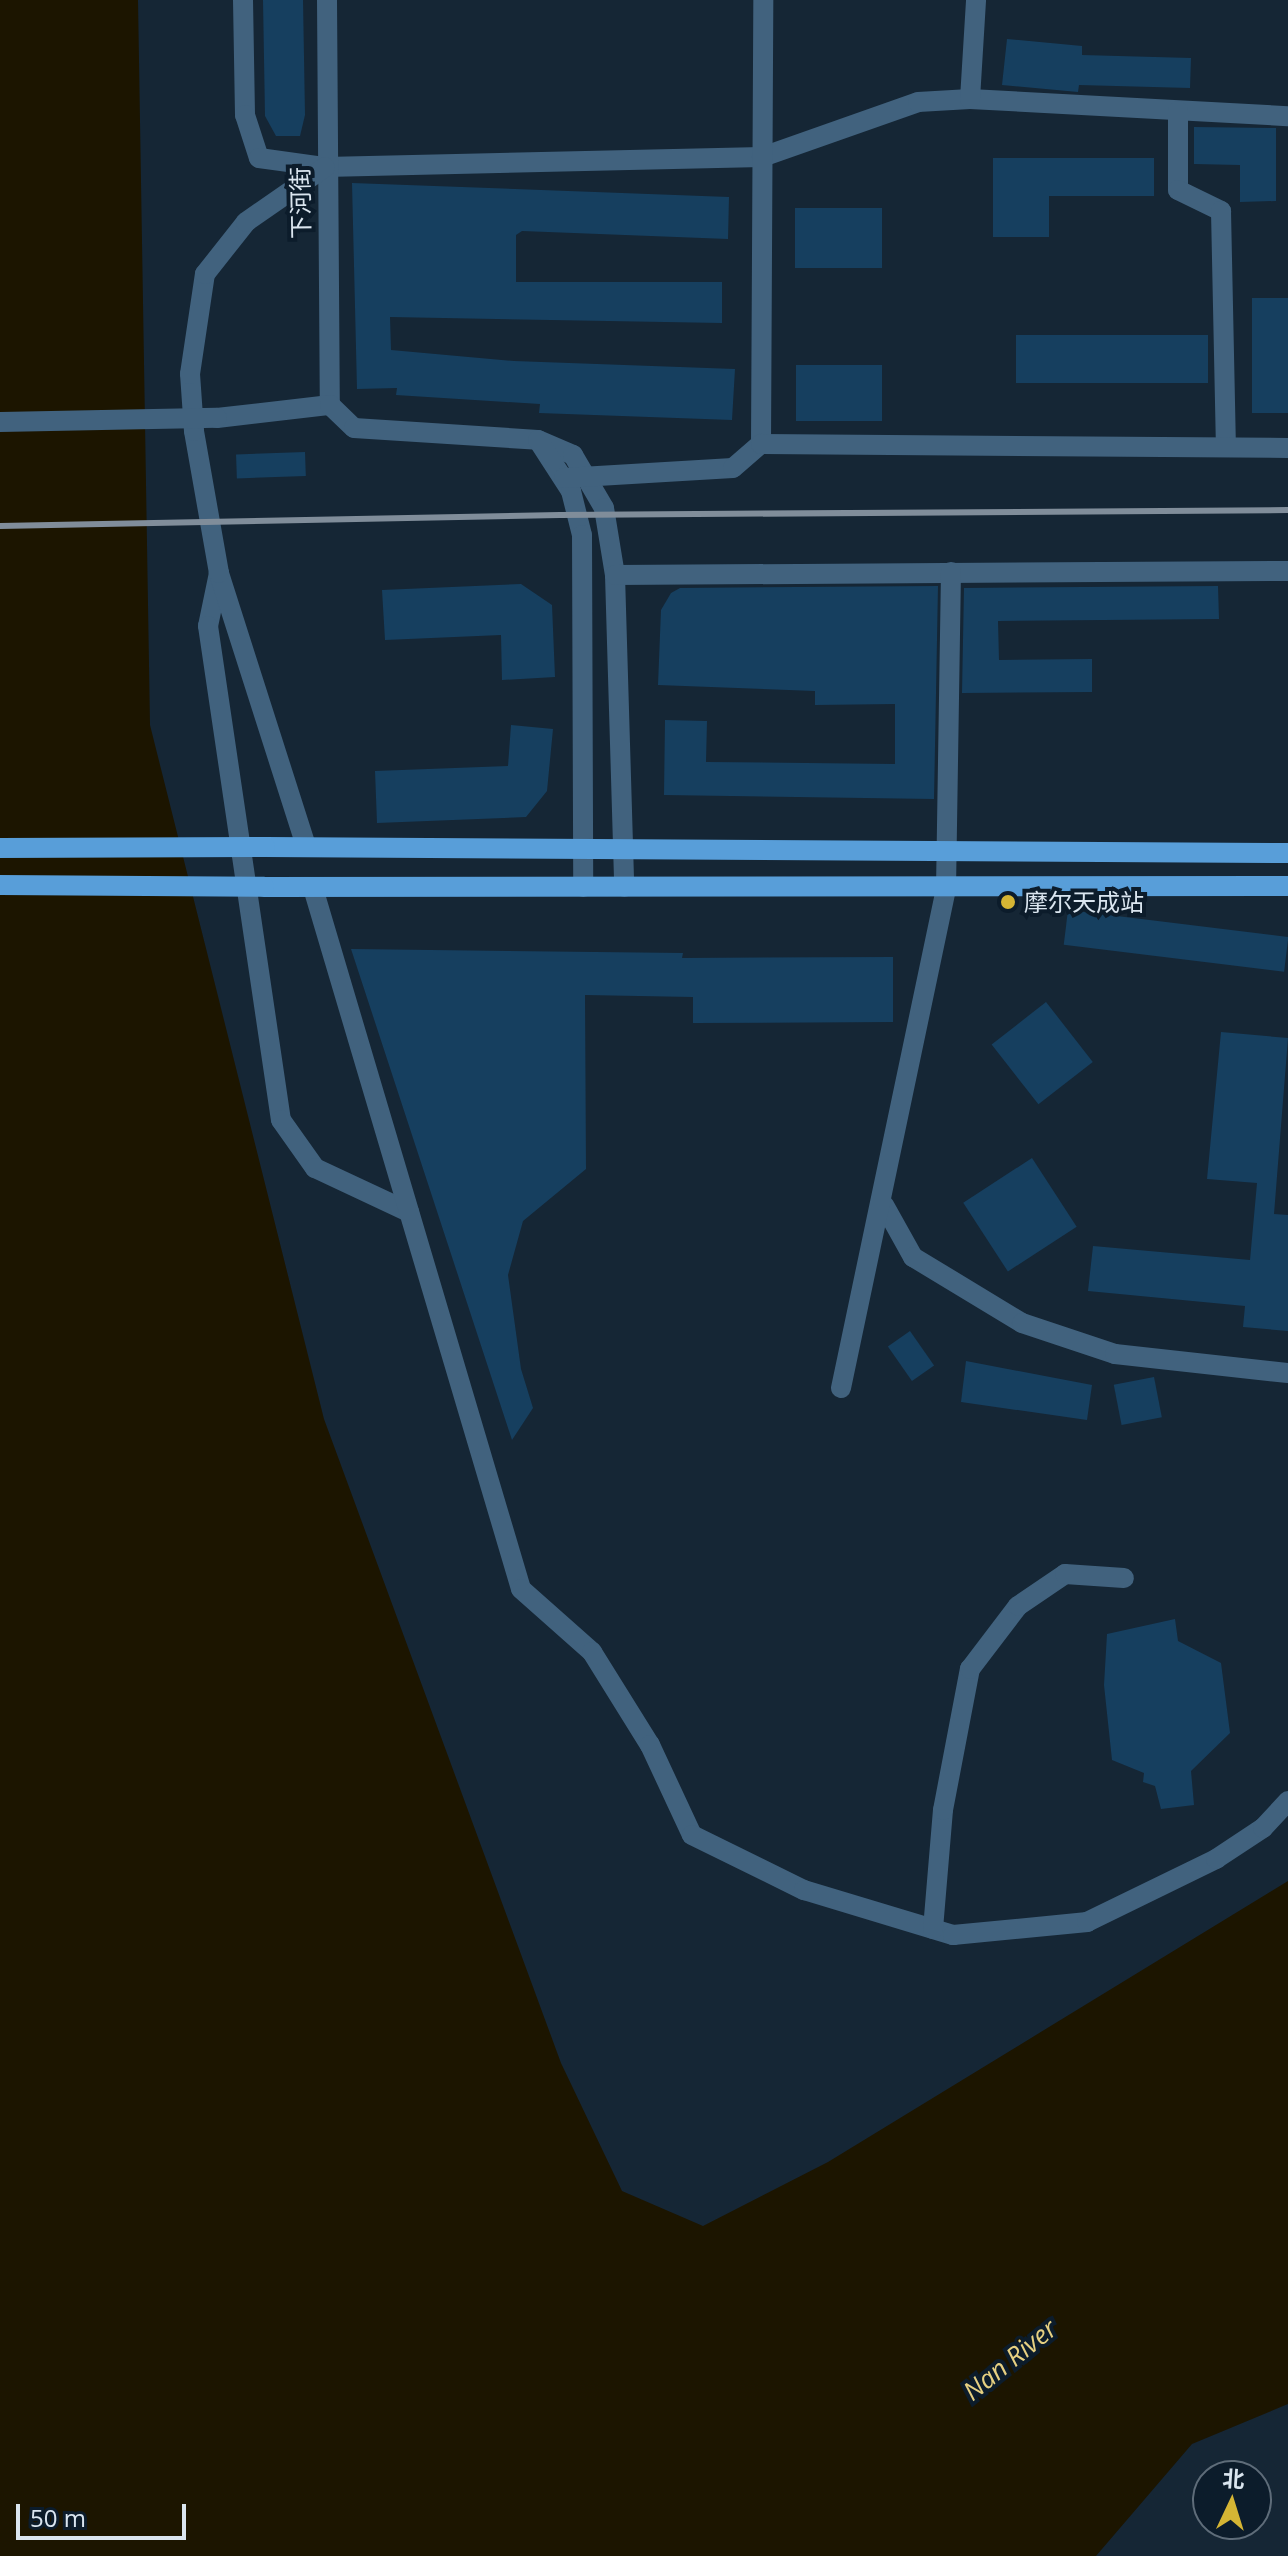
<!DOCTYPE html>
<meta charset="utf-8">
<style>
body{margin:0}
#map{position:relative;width:1288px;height:2556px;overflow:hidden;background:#152635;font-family:"Open Sans","Noto Sans SC",sans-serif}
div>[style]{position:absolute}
.water>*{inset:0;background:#1c1500}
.building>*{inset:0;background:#163f5f;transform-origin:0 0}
.minor>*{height:20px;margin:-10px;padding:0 10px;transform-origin:10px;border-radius:10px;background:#41627e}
.major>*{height:20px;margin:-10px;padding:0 10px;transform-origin:10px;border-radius:10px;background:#589ed9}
.rail>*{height:6px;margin:-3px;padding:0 3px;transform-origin:3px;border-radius:3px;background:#808d9a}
.minor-bridge>*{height:20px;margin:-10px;padding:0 10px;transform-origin:10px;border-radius:10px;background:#41627e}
.major-bridge>*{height:20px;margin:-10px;padding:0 10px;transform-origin:10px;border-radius:10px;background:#589ed9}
.dots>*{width:22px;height:22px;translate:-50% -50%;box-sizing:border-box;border:4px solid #0c1c2b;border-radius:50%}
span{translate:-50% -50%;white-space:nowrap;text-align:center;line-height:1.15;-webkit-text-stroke:8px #0c1c2b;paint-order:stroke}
.street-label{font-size:24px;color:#dae5ef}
.poi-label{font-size:24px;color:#dae5ef}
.left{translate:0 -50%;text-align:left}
.water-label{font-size:26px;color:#e6d081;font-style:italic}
.north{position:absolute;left:1192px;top:2460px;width:80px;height:80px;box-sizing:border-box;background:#0c1c2b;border:2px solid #5e6c79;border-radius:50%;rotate:4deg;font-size:22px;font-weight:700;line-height:32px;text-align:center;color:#dae5ef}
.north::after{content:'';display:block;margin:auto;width:28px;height:36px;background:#d5b534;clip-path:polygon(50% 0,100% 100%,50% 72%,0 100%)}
.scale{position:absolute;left:16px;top:2504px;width:170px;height:36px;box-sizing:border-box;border:4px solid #dae5ef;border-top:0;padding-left:10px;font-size:24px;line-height:28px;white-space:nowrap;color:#dae5ef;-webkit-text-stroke:6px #0c1c2b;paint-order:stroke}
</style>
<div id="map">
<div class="water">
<i style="clip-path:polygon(0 0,138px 0,150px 725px,324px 1419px,561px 2063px,622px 2191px,703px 2226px,828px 2162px,1288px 1881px,1288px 2404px,1192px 2444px,1096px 2556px,0 2556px)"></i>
</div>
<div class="building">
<i style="clip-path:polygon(263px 0,303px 0,305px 115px,300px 136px,276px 136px,265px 116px)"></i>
<i style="clip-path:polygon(1007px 39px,1082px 46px,1082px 55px,1191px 58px,1190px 88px,1079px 85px,1078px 92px,1002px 85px)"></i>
<i style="clip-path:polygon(1194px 127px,1276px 128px,1276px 201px,1240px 202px,1240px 165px,1194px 164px)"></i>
<i style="clip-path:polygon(993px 158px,1154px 158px,1154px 196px,1049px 196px,1049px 237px,993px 237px)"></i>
<i style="clip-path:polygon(352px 183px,729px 197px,728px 239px,522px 231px,516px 235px,516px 282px,722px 282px,722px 323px,390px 317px,391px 350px,514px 361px,735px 369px,732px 420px,539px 413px,540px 404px,396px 395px,397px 388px,357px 389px)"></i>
<i style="left:795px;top:208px;width:87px;height:60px"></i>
<i style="left:1252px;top:298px;width:36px;height:115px"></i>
<i style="left:1016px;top:335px;width:192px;height:48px"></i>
<i style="left:796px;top:365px;width:86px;height:56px"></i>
<i style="left:305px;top:452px;width:24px;height:69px;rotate:88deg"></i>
<i style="clip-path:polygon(521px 584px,552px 605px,555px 677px,502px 680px,501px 635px,385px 640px,382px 590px)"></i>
<i style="clip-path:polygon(938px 586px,934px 799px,664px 795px,665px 720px,707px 721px,706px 762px,895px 764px,895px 704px,815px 705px,815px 691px,658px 685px,661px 610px,671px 593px,680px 588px)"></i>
<i style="clip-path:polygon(1218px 586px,1219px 619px,998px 621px,999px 660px,1092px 659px,1092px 692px,962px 693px,964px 588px)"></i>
<i style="clip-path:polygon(511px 725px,553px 729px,547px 791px,526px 817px,377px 823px,375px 771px,508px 766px)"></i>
<i style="left:1068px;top:910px;width:222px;height:35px;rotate:7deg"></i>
<i style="clip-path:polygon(351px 949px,683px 953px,682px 958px,893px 957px,893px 1022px,693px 1023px,693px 997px,585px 995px,586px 1169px,523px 1221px,508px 1275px,521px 1369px,533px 1408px,512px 1440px)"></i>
<i style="left:1046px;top:1002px;width:76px;height:69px;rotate:52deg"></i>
<i style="clip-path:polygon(1221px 1032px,1288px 1038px,1274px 1214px,1288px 1215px,1288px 1331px,1243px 1327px,1245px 1306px,1088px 1291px,1093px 1246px,1250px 1260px,1257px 1183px,1207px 1179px)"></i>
<i style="left:1032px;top:1158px;width:82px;height:82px;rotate:57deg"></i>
<i style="left:910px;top:1331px;width:42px;height:27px;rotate:55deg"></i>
<i style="clip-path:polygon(966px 1361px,1092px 1385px,1087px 1420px,961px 1402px)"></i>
<i style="left:1154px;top:1377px;width:41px;height:41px;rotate:79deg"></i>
<i style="clip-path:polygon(1175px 1619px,1178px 1641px,1221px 1663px,1230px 1733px,1191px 1771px,1194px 1805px,1161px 1809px,1155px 1786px,1143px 1782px,1144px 1773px,1112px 1760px,1104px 1685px,1107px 1634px)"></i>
</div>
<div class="minor">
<i style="left:243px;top:0;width:115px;rotate:89deg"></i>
<i style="left:245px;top:115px;width:45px;rotate:72deg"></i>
<i style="left:259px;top:158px;width:67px;rotate:7.8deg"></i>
<i style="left:325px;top:167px;width:437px;rotate:-1.3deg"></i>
<i style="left:762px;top:157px;width:165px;rotate:-19.4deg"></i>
<i style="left:918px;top:102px;width:52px;rotate:-3.3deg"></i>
<i style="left:970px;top:99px;width:318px;rotate:3.1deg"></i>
<i style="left:327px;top:0;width:405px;rotate:89.6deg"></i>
<i style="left:970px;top:99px;width:99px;rotate:-86.5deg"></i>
<i style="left:1178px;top:111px;width:79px;rotate:90deg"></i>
<i style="left:1178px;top:190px;width:48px;rotate:26deg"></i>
<i style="left:1221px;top:211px;width:236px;rotate:88.8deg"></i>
<i style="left:217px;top:418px;width:114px;rotate:-6.6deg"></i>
<i style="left:330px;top:405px;width:33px;rotate:44deg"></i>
<i style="left:354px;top:428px;width:184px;rotate:3.7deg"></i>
<i style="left:538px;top:440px;width:38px;rotate:23deg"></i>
<i style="left:573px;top:455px;width:61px;rotate:59.7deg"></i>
<i style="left:604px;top:508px;width:68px;rotate:80.7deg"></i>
<i style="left:615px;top:575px;width:312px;rotate:88.3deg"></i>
<i style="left:538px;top:440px;width:61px;rotate:57.1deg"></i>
<i style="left:571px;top:491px;width:45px;rotate:76deg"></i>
<i style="left:582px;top:535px;width:352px;rotate:89.8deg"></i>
<i style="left:761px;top:444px;width:444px;rotate:-89.7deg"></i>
<i style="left:564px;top:478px;width:169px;rotate:-3.4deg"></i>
<i style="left:733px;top:468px;width:37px;rotate:-41deg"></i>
<i style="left:761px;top:444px;width:527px;rotate:0.43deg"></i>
<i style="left:219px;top:573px;width:54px;rotate:101.7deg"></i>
<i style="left:208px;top:626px;width:499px;rotate:81.6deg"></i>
<i style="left:281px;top:1120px;width:59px;rotate:54.7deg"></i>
<i style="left:315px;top:1168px;width:104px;rotate:25.1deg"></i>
<i style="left:615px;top:575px;width:673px;rotate:-0.34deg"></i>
<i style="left:306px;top:846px;width:287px;rotate:-107.7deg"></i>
<i style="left:219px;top:573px;width:144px;rotate:-100deg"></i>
<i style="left:194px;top:431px;width:57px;rotate:-94deg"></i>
<i style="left:190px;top:374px;width:101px;rotate:-81.5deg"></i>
<i style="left:205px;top:274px;width:66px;rotate:-51.7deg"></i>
<i style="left:246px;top:222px;width:96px;rotate:-34.8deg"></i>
<i style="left:313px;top:888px;width:731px;rotate:73.47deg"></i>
<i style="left:521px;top:1589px;width:95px;rotate:41.6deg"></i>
<i style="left:592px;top:1652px;width:110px;rotate:58.1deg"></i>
<i style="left:650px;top:1745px;width:99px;rotate:65deg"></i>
<i style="left:692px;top:1835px;width:125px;rotate:26.2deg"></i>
<i style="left:804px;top:1890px;width:156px;rotate:16.8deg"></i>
<i style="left:953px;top:1935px;width:135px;rotate:-5.5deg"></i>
<i style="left:1087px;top:1922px;width:144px;rotate:-26deg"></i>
<i style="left:1216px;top:1859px;width:56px;rotate:-33.4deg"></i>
<i style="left:1263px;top:1828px;width:37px;rotate:-47deg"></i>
<i style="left:884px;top:1205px;width:60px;rotate:60.9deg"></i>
<i style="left:913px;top:1257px;width:127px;rotate:31.2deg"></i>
<i style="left:1022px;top:1323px;width:98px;rotate:18.4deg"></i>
<i style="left:1115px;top:1354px;width:174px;rotate:6.3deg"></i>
<i style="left:841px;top:1388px;width:510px;rotate:-78.12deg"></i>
<i style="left:946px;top:889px;width:317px;rotate:-89.1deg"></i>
<i style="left:933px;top:1929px;width:119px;rotate:-85.2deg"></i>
<i style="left:943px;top:1810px;width:144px;rotate:-79.2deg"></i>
<i style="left:970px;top:1669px;width:79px;rotate:-52.7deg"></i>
<i style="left:1018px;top:1606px;width:57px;rotate:-34.2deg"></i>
<i style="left:1065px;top:1574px;width:59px;rotate:3.9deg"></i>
</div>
<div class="major">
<i style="left:265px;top:847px;width:1023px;rotate:0.34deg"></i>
<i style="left:264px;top:887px;width:1024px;rotate:-0.06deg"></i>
</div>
<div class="rail">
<i style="left:0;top:526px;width:560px;rotate:-1.13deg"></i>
<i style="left:560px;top:515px;width:728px;rotate:-0.39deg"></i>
</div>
<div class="minor-bridge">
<i style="left:0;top:422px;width:217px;rotate:-1.1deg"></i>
</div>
<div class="major-bridge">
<i style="left:0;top:848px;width:265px;rotate:-0.2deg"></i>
<i style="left:0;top:885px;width:264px;rotate:0.4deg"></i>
</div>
<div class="dots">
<i style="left:1008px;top:902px;background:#d5b534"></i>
</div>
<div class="street-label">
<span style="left:300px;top:203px;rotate:-91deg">下河街</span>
</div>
<div class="poi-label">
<span class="left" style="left:1024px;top:902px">摩尔天成站</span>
</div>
<div class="water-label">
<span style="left:1010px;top:2360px;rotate:-39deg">Nan River</span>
</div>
<div class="north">北</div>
<div class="scale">50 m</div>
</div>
